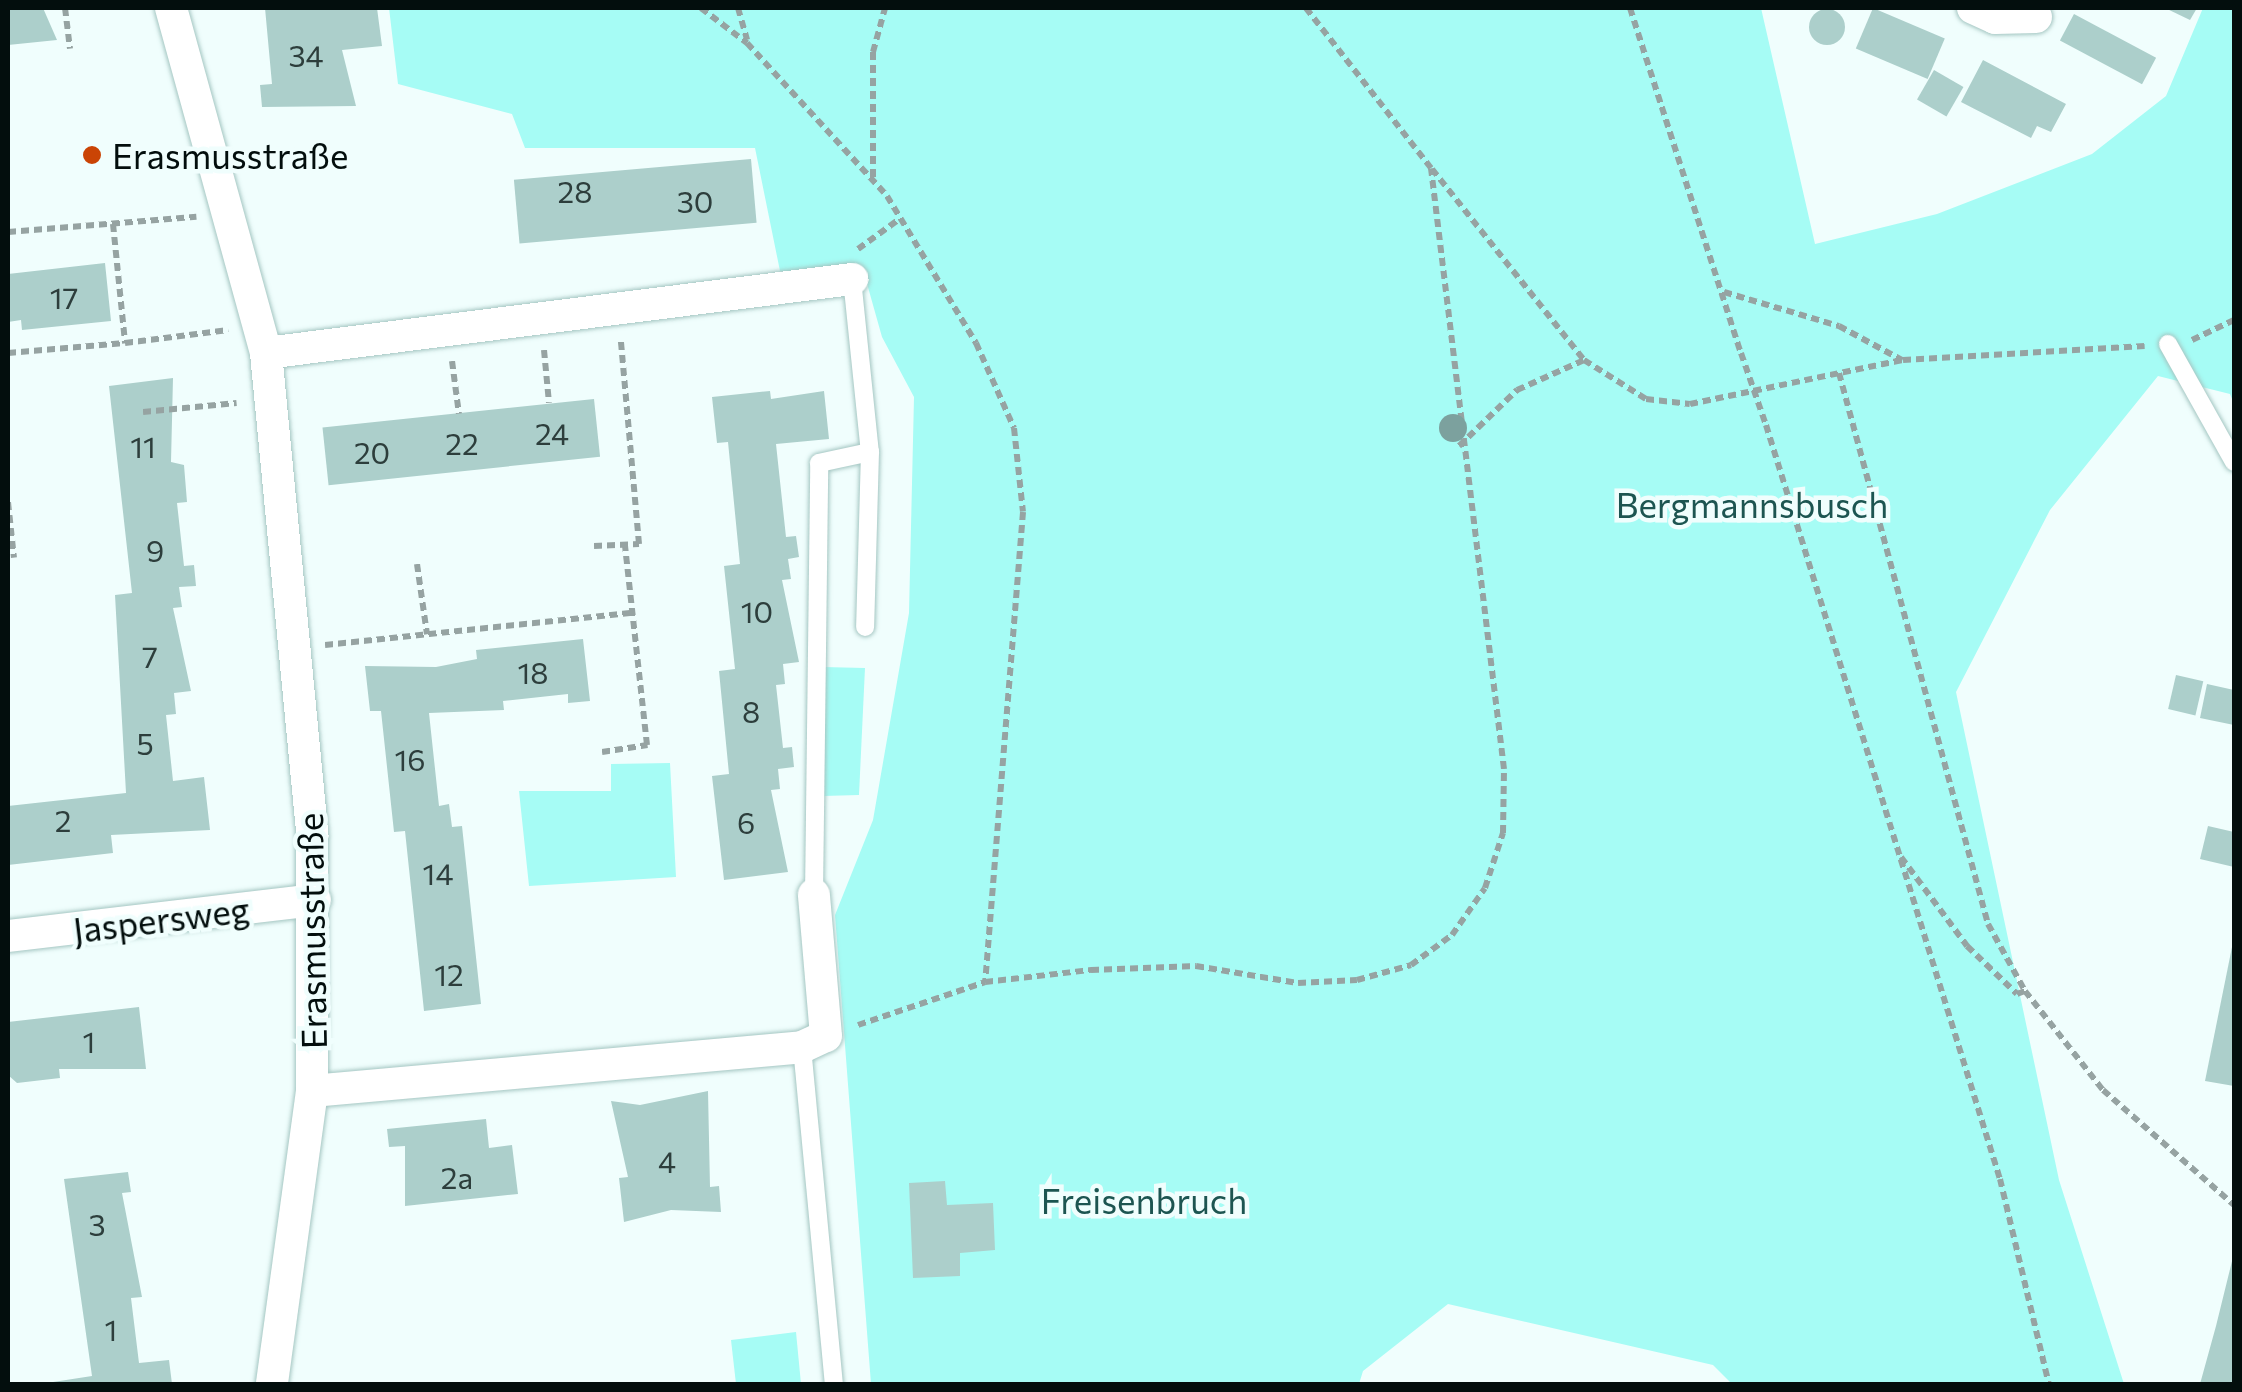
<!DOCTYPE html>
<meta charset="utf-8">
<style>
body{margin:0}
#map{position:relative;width:2242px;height:1392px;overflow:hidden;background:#f0fefd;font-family:Commissioner,sans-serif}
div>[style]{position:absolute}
.green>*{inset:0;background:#a6fcf5}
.building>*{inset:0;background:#accfcb;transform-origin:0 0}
.round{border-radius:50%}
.path>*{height:6px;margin-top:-3px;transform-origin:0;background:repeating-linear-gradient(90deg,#96a3a2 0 8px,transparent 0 13px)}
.roads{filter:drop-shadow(0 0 2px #a4c6c2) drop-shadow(0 0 2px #a4c6c2)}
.lane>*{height:18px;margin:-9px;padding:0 9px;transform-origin:9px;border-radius:9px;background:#fff}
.street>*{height:32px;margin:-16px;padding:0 16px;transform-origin:16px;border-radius:16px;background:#fff}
.path-bridge>*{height:6px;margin-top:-3px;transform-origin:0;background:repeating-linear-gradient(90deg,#96a3a2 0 8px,transparent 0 13px)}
.trees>*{width:28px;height:28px;margin:-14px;border-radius:50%;background:#7ca19e}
.dots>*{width:28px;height:28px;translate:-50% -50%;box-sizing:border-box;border:5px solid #f0fefd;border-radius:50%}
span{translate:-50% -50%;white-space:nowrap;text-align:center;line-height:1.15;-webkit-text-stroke:9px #f0fefd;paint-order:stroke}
.number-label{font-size:30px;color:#2d3e3c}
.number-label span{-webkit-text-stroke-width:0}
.poi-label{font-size:35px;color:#030e0d}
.left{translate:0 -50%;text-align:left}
.park-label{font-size:35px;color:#1d5551}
.street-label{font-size:35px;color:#030e0d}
.frame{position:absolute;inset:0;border:10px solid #030e0d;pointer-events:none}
</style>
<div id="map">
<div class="green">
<i style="clip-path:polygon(389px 8px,1761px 8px,1815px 244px,1937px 214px,2092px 154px,2166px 96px,2203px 8px,2234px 8px,2234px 404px,2230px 394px,2158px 376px,2050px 510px,1956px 692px,2059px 1180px,2124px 1384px,1732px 1384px,1713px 1365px,1448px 1304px,1363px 1371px,1359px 1384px,871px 1384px,835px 915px,873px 820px,909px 613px,914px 397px,882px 337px,864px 273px,780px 271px,755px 148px,525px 148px,512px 114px,398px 84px)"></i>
<i style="clip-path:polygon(823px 667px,865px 668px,859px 795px,823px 796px)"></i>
<i style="clip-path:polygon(670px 763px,676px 877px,529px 886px,519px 791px,611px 791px,611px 764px)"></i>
<i style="clip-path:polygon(796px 1332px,801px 1384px,736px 1384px,731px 1340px)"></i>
</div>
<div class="building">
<i style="clip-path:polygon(8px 8px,43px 8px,57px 40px,8px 45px)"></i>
<i style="clip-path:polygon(265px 8px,377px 8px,382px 46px,342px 50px,356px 106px,262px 107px,260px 85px,272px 84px)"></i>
<i style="left:1873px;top:8px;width:78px;height:44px;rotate:23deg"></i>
<i style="clip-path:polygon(2165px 8px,2197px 8px,2190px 20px)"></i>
<i class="round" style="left:1809px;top:9px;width:36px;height:36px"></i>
<i style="left:2074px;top:14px;width:93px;height:30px;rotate:28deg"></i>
<i style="clip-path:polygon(1983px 60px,2066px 104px,2051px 132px,2037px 126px,2031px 138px,1961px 102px)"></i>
<i style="left:1934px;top:70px;width:34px;height:34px;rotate:30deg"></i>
<i style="left:751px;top:159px;width:64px;height:238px;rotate:85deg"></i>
<i style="clip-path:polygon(105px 263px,111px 321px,22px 330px,21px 320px,8px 322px,8px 274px)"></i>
<i style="clip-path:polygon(173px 378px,171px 462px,184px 465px,187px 502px,177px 503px,184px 566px,194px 565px,196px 586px,179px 587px,182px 607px,173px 608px,191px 691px,174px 693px,176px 714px,166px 715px,173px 781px,204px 777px,210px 830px,111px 835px,113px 853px,8px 865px,8px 806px,126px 793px,115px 595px,132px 593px,109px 386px)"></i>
<i style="clip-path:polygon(770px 391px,771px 399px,824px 391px,829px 439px,776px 444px,786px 537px,796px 536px,799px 557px,788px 559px,791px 579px,782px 580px,799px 662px,783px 664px,785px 684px,776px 685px,783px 748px,792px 747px,794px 767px,778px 769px,780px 789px,771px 790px,788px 872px,724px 880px,712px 776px,729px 774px,719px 671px,735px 669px,724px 566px,740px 564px,728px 442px,717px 443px,712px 397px)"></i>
<i style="left:594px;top:399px;width:58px;height:273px;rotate:84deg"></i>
<i style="clip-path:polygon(583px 639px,590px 701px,568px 703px,568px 694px,503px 701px,504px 710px,429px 713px,439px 806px,449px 804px,452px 827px,462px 826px,481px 1004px,424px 1011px,405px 831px,394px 832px,381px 711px,370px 711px,365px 666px,436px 667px,477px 659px,476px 650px)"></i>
<i style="left:2176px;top:675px;width:28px;height:35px;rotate:13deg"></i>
<i style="clip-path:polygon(2207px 684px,2234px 690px,2234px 725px,2200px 718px)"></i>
<i style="clip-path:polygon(2208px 826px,2234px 832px,2234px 867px,2200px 859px)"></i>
<i style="clip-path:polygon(2233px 942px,2234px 942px,2234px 1086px,2205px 1081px)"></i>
<i style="clip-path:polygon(139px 1007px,146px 1069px,59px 1069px,60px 1078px,17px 1083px,8px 1075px,8px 1022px)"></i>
<i style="clip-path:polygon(708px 1091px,710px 1187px,719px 1186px,721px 1212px,671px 1210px,624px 1222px,619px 1178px,628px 1177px,611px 1101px,640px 1105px)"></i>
<i style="clip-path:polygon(486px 1119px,489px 1148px,512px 1145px,518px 1194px,405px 1206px,405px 1146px,389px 1147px,387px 1129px)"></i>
<i style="clip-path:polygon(128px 1172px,131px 1192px,122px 1193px,142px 1297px,131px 1298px,139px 1363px,169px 1360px,172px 1384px,40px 1384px,92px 1376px,64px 1179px)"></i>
<i style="clip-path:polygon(945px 1181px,947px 1205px,993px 1203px,995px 1250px,960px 1253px,960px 1276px,913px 1278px,909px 1183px)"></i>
<i style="clip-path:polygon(2233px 1257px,2234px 1384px,2200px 1384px,2216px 1326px)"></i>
</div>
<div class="path">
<i style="left:65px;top:8px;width:41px;rotate:83deg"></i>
<i style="left:701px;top:8px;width:58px;rotate:37.3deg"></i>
<i style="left:747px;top:43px;width:207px;rotate:47.5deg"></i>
<i style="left:887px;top:196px;width:172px;rotate:58.8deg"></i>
<i style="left:976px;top:343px;width:93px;rotate:65.9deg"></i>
<i style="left:1014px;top:428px;width:84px;rotate:83.9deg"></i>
<i style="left:1023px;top:512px;width:472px;rotate:94.6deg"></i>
<i style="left:738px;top:8px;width:33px;rotate:74deg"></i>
<i style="left:1630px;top:8px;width:362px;rotate:72.2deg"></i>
<i style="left:1432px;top:169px;width:244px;rotate:51.5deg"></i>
<i style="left:873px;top:177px;width:125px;rotate:-90deg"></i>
<i style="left:873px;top:52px;width:46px;rotate:-74.7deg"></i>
<i style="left:113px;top:224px;width:120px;rotate:84.2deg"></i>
<i style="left:125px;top:343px;width:104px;rotate:-7.2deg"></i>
<i style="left:8px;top:232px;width:189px;rotate:-4.6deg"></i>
<i style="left:858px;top:249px;width:49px;rotate:-35.9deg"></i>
<i style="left:1724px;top:292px;width:120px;rotate:16.5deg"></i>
<i style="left:1839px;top:326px;width:72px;rotate:28.4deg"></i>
<i style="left:2192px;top:340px;width:47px;rotate:-25.5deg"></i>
<i style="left:544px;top:350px;width:53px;rotate:84.6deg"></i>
<i style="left:8px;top:353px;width:117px;rotate:-4.9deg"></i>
<i style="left:452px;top:361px;width:53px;rotate:82.5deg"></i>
<i style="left:1839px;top:373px;width:571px;rotate:74.87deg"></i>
<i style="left:1988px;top:924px;width:77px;rotate:61.1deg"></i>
<i style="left:143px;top:412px;width:94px;rotate:-5.5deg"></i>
<i style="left:1766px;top:425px;width:789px;rotate:72.76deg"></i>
<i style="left:2000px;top:1179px;width:211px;rotate:76.6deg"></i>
<i style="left:1459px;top:446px;width:81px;rotate:-44deg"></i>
<i style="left:1517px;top:390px;width:73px;rotate:-24.1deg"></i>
<i style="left:1584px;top:360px;width:73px;rotate:32.2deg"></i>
<i style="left:1646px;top:399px;width:44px;rotate:6.5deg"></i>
<i style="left:1690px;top:404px;width:217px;rotate:-11.7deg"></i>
<i style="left:1903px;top:360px;width:242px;rotate:-3.3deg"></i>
<i style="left:8px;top:502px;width:56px;rotate:83.9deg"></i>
<i style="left:594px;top:546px;width:45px;rotate:-2.5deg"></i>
<i style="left:639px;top:544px;width:204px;rotate:-95.1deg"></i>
<i style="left:417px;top:564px;width:71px;rotate:81.9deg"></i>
<i style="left:325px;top:645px;width:309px;rotate:-6deg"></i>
<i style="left:602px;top:752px;width:46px;rotate:-8.8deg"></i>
<i style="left:647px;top:745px;width:201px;rotate:-96.3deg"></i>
<i style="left:1901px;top:857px;width:111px;rotate:53.4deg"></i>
<i style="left:1967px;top:946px;width:69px;rotate:43.8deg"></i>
<i style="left:2017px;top:994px;width:9px;rotate:-21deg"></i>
<i style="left:2025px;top:991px;width:126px;rotate:51.8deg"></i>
<i style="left:2103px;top:1090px;width:174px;rotate:41.3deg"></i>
<i style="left:858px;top:1025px;width:134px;rotate:-18.7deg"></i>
<i style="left:985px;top:982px;width:107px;rotate:-6.5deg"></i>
<i style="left:1091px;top:970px;width:105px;rotate:-2.2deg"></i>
<i style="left:1196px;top:966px;width:103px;rotate:9.5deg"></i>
<i style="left:1298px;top:983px;width:59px;rotate:-2.9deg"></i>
<i style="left:1357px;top:980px;width:56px;rotate:-15.5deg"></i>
<i style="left:1411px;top:965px;width:51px;rotate:-36.2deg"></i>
<i style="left:1452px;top:935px;width:57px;rotate:-54.9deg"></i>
<i style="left:1485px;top:888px;width:58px;rotate:-71.9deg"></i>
<i style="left:1503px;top:833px;width:64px;rotate:-89.1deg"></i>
<i style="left:1504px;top:769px;width:605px;rotate:-96.93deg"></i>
<i style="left:1431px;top:168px;width:203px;rotate:-128deg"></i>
</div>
<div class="roads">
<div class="lane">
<i style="left:852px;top:279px;width:174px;rotate:84.1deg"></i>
<i style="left:870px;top:452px;width:175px;rotate:91.6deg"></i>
<i style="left:2168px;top:344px;width:135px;rotate:60.8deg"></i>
<i style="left:814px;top:895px;width:432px;rotate:-89.3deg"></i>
<i style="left:819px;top:463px;width:52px;rotate:-12.2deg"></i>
<i style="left:802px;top:1047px;width:339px;rotate:84.6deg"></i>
</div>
<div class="street">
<i style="left:171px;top:8px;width:358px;rotate:74.6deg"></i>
<i style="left:266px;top:353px;width:484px;rotate:84.5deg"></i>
<i style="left:312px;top:835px;width:256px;rotate:90deg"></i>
<i style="left:312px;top:1091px;width:296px;rotate:97.8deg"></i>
<i style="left:1973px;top:8px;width:24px;rotate:24deg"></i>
<i style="left:1995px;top:18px;width:41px;rotate:-1.4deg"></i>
<i style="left:266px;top:353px;width:591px;rotate:-7.2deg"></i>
<i style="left:8px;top:936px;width:309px;rotate:-6.7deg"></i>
<i style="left:312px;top:1091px;width:492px;rotate:-5.1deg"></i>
<i style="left:802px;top:1047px;width:26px;rotate:-25deg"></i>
<i style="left:826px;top:1036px;width:142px;rotate:-94.9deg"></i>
</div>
</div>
<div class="path-bridge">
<i style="left:1741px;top:353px;width:76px;rotate:70.9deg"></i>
</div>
<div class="trees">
<i style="left:1453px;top:428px"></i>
</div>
<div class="dots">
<i style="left:92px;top:155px;background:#ca4405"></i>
</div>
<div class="number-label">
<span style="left:306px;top:55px">34</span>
<span style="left:575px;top:191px">28</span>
<span style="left:695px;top:201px">30</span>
<span style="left:64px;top:297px">17</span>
<span style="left:552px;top:433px">24</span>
<span style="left:462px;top:443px">22</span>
<span style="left:143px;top:446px">11</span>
<span style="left:372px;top:452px">20</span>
<span style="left:155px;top:550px">9</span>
<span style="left:757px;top:611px">10</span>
<span style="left:150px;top:656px">7</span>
<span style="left:533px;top:672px">18</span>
<span style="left:751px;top:711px">8</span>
<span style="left:145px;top:743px">5</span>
<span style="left:410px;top:759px">16</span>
<span style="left:63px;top:820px">2</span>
<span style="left:746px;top:822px">6</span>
<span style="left:438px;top:873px">14</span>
<span style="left:449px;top:974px">12</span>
<span style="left:89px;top:1041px">1</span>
<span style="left:667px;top:1161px">4</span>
<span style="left:457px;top:1177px">2a</span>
<span style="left:97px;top:1224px">3</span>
<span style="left:111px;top:1329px">1</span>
</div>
<div class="poi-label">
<span class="left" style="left:112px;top:155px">Erasmusstraße</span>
</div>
<div class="park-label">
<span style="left:1752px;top:504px">Bergmannsbusch</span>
<span style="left:1144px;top:1200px">Freisenbruch</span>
</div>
<div class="street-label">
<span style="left:161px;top:919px;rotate:-7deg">Jaspersweg</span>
<span style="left:311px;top:931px;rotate:-91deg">Erasmusstraße</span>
</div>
<div class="frame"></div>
</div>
